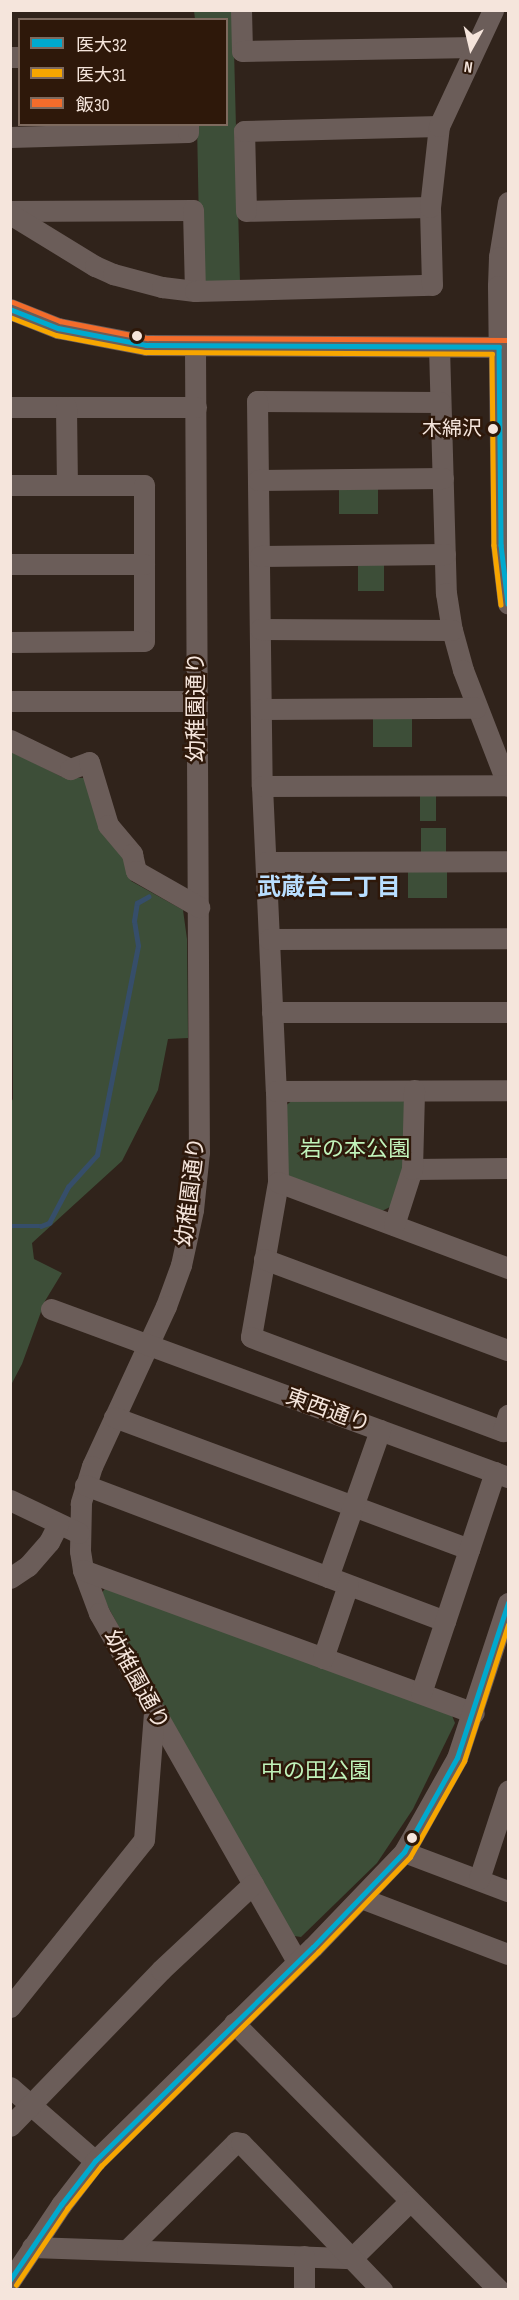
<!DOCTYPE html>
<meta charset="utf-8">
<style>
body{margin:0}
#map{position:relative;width:519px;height:2300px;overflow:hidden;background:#30231b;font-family:"Sofia Sans Condensed","Noto Sans JP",sans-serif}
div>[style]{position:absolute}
.green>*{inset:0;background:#3d4e38;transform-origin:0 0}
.stream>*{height:4.5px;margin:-2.25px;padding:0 2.25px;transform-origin:2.25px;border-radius:2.25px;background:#364e6a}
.minor>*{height:21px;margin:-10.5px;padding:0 10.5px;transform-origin:10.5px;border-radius:10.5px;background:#6b5d59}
.bus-1>*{height:4.5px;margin:-2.25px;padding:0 2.25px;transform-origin:2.25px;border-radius:2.25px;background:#00a9ce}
.bus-2>*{height:4.5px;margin:-2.25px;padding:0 2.25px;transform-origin:2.25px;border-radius:2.25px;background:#f7a600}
.bus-3>*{height:4.5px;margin:-2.25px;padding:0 2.25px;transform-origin:2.25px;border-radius:2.25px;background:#f36c2b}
.dots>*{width:16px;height:16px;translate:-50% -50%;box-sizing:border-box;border:3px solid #2e180a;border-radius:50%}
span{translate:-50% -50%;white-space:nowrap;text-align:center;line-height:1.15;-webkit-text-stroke:5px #2e180a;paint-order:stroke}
.bus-label{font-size:20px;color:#f5e5dc}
.right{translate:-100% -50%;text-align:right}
.street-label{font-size:22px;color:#f5e5dc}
.park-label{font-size:22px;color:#c0f3ba}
.neighbourhood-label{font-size:24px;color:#b9deff;font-weight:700}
.frame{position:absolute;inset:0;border:12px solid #f5e5dc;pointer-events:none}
.legend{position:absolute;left:18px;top:18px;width:210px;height:108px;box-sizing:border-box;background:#2e180a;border:2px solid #7e6a5e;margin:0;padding:8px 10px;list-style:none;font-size:18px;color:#f5e5dc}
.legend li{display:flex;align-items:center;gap:12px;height:30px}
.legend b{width:30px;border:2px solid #7e6a5e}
.north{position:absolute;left:441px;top:18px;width:60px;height:60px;-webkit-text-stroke:4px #2e180a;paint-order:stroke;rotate:188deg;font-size:16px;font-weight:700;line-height:24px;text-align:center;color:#f5e5dc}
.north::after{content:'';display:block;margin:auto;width:21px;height:27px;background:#f5e5dc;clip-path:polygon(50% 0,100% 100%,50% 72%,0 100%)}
</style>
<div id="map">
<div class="green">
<i style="clip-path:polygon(194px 11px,233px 11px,240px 283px,207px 283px,200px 277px,197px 125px,226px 124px,226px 20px,195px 19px)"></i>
<i style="left:378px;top:485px;width:29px;height:39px;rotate:90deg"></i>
<i style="left:358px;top:560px;width:26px;height:31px"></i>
<i style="left:373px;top:716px;width:39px;height:31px"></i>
<i style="clip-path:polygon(11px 751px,62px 777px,84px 778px,127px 858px,131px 881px,183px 910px,187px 939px,188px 1038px,168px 1039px,158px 1090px,122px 1161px,32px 1243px,34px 1259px,62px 1273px,45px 1301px,22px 1364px,11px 1385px,10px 1104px,13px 1099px)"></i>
<i style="left:420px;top:789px;width:16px;height:32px"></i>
<i style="left:421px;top:828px;width:25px;height:28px"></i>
<i style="left:408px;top:868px;width:39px;height:30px"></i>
<i style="clip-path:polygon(295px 1098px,400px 1098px,408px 1105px,407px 1163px,396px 1204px,378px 1213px,286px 1176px,283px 1108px)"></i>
<i style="clip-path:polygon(107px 1586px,451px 1713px,455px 1723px,413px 1809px,377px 1863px,301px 1937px,294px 1936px,188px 1753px,101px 1594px)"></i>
</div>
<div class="stream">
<i style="left:10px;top:1226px;width:31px"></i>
<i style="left:41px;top:1226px;width:9px;rotate:-21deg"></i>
<i style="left:49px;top:1223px;width:41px;rotate:-62.2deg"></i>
<i style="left:68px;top:1187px;width:43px;rotate:-47.8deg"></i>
<i style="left:97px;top:1155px;width:213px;rotate:-78.9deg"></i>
<i style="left:138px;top:946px;width:25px;rotate:-99deg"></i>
<i style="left:134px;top:921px;width:18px;rotate:-81deg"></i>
<i style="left:137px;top:903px;width:13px;rotate:-29deg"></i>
</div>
<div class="minor">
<i style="left:241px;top:10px;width:41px;rotate:88.6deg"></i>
<i style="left:242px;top:51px;width:233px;rotate:-1deg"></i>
<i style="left:10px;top:57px;width:10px"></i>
<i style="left:10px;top:137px;width:178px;rotate:-1.6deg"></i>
<i style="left:188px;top:132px;width:8px;rotate:-90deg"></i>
<i style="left:508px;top:202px;width:56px;rotate:99.3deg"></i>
<i style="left:499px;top:257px;width:29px;rotate:92deg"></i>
<i style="left:498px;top:286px;width:259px;rotate:89.3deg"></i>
<i style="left:501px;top:545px;width:59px;rotate:83.2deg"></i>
<i style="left:430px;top:207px;width:184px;rotate:178.8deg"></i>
<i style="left:246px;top:211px;width:80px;rotate:-91.4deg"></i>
<i style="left:244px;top:131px;width:195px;rotate:-1.5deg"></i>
<i style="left:10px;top:211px;width:183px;rotate:-0.3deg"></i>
<i style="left:193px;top:210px;width:81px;rotate:88.6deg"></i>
<i style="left:10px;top:214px;width:100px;rotate:31.5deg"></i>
<i style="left:95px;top:266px;width:20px;rotate:24deg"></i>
<i style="left:113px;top:274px;width:51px;rotate:14.9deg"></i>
<i style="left:162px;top:287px;width:33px;rotate:7deg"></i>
<i style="left:195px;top:291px;width:237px;rotate:-1.5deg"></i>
<i style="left:432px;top:285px;width:78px;rotate:-91.5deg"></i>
<i style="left:430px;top:207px;width:81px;rotate:-83.7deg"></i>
<i style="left:439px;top:126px;width:128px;rotate:-65deg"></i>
<i style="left:10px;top:309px;width:52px;rotate:21.6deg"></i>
<i style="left:58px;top:328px;width:90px;rotate:10.9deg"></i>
<i style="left:146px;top:345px;width:362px;rotate:0.3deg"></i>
<i style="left:195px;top:346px;width:806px;rotate:89.72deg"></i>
<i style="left:199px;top:1152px;width:58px;rotate:95.9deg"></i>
<i style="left:193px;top:1210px;width:56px;rotate:102.3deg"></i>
<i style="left:181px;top:1265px;width:44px;rotate:110.1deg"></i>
<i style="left:166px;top:1306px;width:176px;rotate:114.8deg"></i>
<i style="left:92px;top:1466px;width:39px;rotate:107deg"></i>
<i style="left:81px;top:1503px;width:48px;rotate:91.2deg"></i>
<i style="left:80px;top:1551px;width:19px;rotate:81deg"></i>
<i style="left:83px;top:1570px;width:46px;rotate:69.6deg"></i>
<i style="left:99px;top:1613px;width:401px;rotate:60.4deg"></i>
<i style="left:439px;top:347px;width:246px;rotate:88.4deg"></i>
<i style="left:446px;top:593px;width:37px;rotate:81deg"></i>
<i style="left:452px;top:630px;width:41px;rotate:74.6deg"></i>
<i style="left:463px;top:670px;width:124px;rotate:68.8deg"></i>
<i style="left:440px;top:402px;width:183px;rotate:-179.7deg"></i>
<i style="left:257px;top:401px;width:385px;rotate:89.3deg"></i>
<i style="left:262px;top:786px;width:305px;rotate:87.4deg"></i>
<i style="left:276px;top:1091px;width:91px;rotate:88.7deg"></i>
<i style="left:278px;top:1182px;width:157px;rotate:99.9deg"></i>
<i style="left:251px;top:1337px;width:269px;rotate:20.5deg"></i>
<i style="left:503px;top:1431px;width:17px;rotate:-73deg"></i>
<i style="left:10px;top:407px;width:186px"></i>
<i style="left:66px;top:407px;width:78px;rotate:89.3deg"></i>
<i style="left:258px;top:480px;width:185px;rotate:-0.6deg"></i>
<i style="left:10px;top:485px;width:134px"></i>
<i style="left:144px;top:485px;width:156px;rotate:90deg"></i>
<i style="left:144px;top:641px;width:134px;rotate:179.6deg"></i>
<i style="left:260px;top:556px;width:185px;rotate:-0.6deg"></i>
<i style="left:10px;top:564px;width:134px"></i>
<i style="left:260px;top:629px;width:192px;rotate:0.3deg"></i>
<i style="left:10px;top:701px;width:187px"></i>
<i style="left:261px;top:709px;width:215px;rotate:-0.3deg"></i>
<i style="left:10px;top:740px;width:67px;rotate:25.8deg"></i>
<i style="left:70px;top:769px;width:20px;rotate:-20deg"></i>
<i style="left:89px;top:762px;width:66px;rotate:73.2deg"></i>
<i style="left:108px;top:825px;width:38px;rotate:50deg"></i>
<i style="left:132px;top:854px;width:17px;rotate:77deg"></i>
<i style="left:136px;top:871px;width:73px;rotate:29.7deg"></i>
<i style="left:262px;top:786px;width:246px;rotate:-0.2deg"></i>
<i style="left:266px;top:862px;width:242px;rotate:-0.2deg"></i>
<i style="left:269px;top:939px;width:239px;rotate:-0.2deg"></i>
<i style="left:272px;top:1012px;width:236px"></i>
<i style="left:276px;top:1091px;width:232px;rotate:-0.2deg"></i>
<i style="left:412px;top:1169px;width:96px;rotate:-0.6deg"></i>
<i style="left:278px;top:1182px;width:246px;rotate:20.5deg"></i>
<i style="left:394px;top:1225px;width:59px;rotate:-72.2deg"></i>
<i style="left:412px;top:1169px;width:79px;rotate:-88.5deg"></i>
<i style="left:264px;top:1259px;width:260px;rotate:20.5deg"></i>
<i style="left:51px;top:1309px;width:487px;rotate:20.2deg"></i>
<i style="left:114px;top:1417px;width:379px;rotate:20.4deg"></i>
<i style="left:85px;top:1485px;width:385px;rotate:20.7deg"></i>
<i style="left:10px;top:1500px;width:76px;rotate:25.6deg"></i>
<i style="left:83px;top:1570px;width:416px;rotate:20.1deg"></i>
<i style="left:328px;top:1577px;width:156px;rotate:-70.5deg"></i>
<i style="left:10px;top:1578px;width:22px;rotate:-34deg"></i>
<i style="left:28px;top:1566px;width:32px;rotate:-49deg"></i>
<i style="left:49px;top:1542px;width:20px;rotate:-63deg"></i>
<i style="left:323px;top:1658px;width:77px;rotate:-71.1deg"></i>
<i style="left:421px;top:1693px;width:233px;rotate:-71.5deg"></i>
<i style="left:404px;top:1852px;width:111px;rotate:20.6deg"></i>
<i style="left:479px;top:1879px;width:93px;rotate:-71.8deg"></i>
<i style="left:361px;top:1898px;width:157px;rotate:20.9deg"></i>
<i style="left:10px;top:2007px;width:214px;rotate:-51.3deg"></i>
<i style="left:144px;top:1840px;width:126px;rotate:-85.5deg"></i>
<i style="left:234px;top:2023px;width:376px;rotate:45.2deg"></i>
<i style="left:10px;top:2087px;width:113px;rotate:41deg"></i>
<i style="left:10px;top:2126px;width:217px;rotate:-45.9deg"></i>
<i style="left:161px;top:1970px;width:126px;rotate:-43.1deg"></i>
<i style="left:32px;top:2247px;width:320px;rotate:2deg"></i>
<i style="left:352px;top:2258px;width:81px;rotate:-44.5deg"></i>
<i style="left:127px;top:2250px;width:153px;rotate:-44.7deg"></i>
<i style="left:236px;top:2142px;width:5px;rotate:11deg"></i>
<i style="left:241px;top:2143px;width:204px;rotate:46.2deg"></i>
<i style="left:10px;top:2281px;width:92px;rotate:-56.1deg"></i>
<i style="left:61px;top:2205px;width:56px;rotate:-52.3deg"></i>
<i style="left:95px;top:2161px;width:305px;rotate:-44.5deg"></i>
<i style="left:313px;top:1947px;width:132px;rotate:-46.2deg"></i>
<i style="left:404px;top:1852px;width:108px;rotate:-60.6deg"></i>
<i style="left:457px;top:1758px;width:163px;rotate:-71.8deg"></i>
<i style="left:304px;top:2290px;width:34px;rotate:-90deg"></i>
</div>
<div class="bus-1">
<i style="left:10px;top:309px;width:52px;rotate:21.6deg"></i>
<i style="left:58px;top:328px;width:90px;rotate:10.9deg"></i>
<i style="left:146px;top:345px;width:353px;rotate:0.3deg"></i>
<i style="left:499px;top:347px;width:198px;rotate:89.4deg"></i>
<i style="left:501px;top:545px;width:59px;rotate:83.2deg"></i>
<i style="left:10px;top:2280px;width:91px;rotate:-55.8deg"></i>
<i style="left:61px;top:2205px;width:56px;rotate:-52.3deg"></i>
<i style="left:95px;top:2161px;width:305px;rotate:-44.5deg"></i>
<i style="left:313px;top:1947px;width:132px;rotate:-46.2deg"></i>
<i style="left:404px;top:1852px;width:108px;rotate:-60.6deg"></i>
<i style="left:457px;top:1758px;width:163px;rotate:-71.8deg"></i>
</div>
<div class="bus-2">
<i style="left:10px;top:317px;width:49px;rotate:21.4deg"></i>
<i style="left:56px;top:335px;width:91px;rotate:10.8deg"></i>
<i style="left:145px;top:352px;width:347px;rotate:0.3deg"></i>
<i style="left:492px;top:354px;width:191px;rotate:89.4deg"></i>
<i style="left:494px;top:545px;width:60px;rotate:83.3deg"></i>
<i style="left:16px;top:2285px;width:92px;rotate:-56.1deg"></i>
<i style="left:67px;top:2209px;width:55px;rotate:-51.7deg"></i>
<i style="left:101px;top:2166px;width:305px;rotate:-44.6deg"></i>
<i style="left:318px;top:1952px;width:132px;rotate:-45.9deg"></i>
<i style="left:410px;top:1857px;width:110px;rotate:-60.6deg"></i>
<i style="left:464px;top:1761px;width:143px;rotate:-72.1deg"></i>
</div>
<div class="bus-3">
<i style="left:13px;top:302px;width:51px;rotate:22deg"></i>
<i style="left:60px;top:321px;width:89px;rotate:11.1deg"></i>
<i style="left:147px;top:338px;width:361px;rotate:0.3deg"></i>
</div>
<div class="dots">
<i style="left:137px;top:336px;background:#f5e5dc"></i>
<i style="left:493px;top:429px;background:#f5e5dc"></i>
<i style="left:412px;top:1838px;background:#f5e5dc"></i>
</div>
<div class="bus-label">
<span class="right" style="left:482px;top:429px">木綿沢</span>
</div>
<div class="street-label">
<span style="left:197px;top:707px;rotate:-90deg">幼稚園通り</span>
<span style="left:191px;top:1192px;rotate:-83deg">幼稚園通り</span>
<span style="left:328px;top:1411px;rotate:20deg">東西通り</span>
<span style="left:136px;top:1680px;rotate:61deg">幼稚園通り</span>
</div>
<div class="park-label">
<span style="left:355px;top:1150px">岩の本公園</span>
<span style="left:316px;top:1772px">中の田公園</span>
</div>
<div class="neighbourhood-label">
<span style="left:329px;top:888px">武蔵台二丁目</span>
</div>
<div class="frame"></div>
<ul class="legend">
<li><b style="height:8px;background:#00a9ce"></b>医大32</li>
<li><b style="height:8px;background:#f7a600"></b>医大31</li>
<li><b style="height:8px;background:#f36c2b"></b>飯30</li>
</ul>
<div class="north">N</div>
</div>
